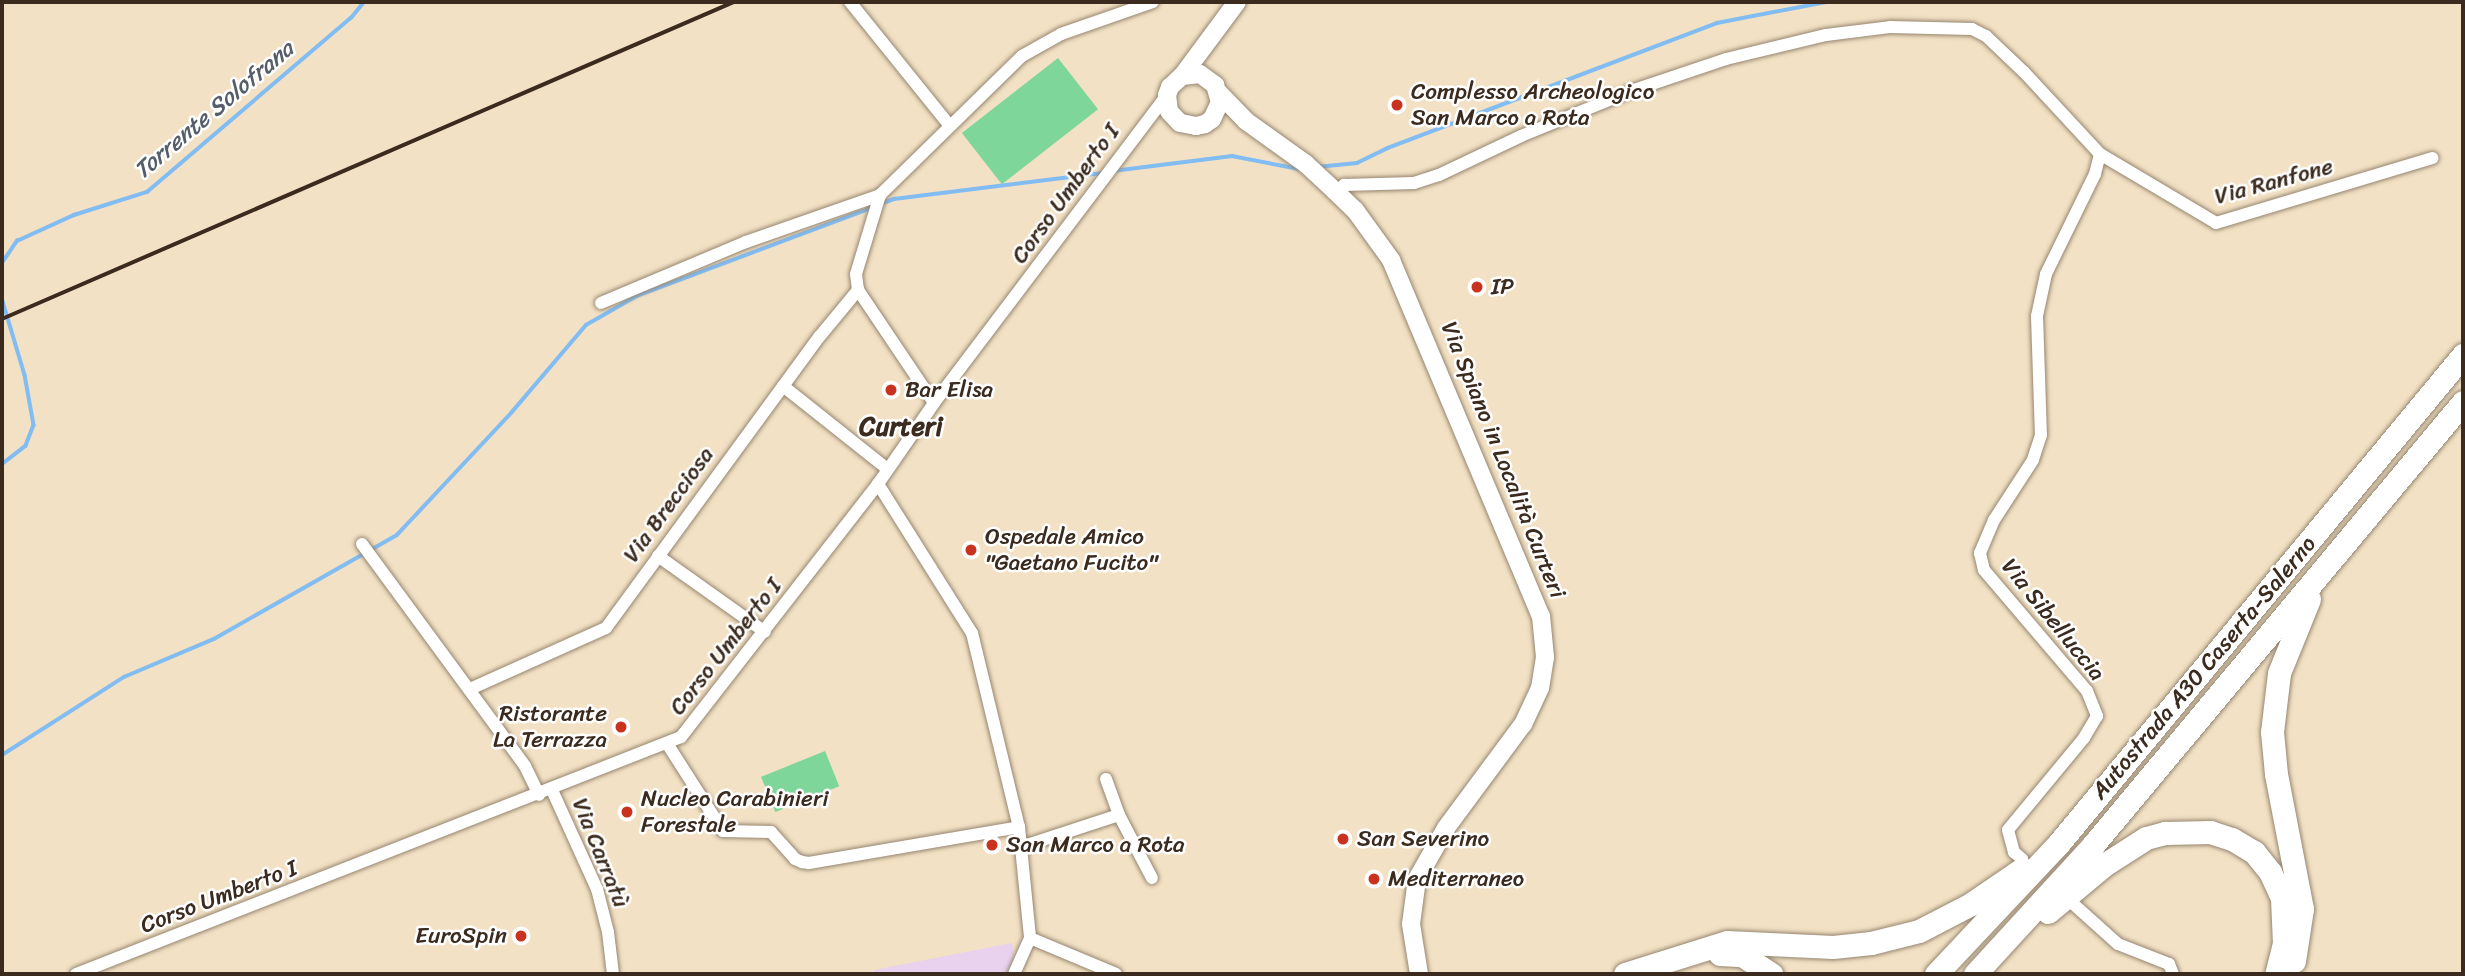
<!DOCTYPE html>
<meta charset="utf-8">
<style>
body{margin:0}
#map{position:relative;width:2465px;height:976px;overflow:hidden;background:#f2e1c4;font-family:Sriracha,sans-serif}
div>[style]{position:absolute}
.built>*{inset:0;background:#e8d2ee}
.green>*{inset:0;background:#7ed69a;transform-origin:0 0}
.stream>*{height:3.5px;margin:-1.75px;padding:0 1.75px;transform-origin:1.75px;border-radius:1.75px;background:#81bcf3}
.roads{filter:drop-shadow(0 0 2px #968671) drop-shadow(0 0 2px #968671)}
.street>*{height:12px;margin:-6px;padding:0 6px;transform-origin:6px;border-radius:6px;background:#fff}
.secondary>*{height:18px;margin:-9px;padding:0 9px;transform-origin:9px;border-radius:9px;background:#fff}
.highway>*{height:23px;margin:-11.5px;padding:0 11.5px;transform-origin:11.5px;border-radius:11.5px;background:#fff}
.rail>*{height:3.5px;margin:-1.75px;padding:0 1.75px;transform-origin:1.75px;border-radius:1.75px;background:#3b2a1e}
.dots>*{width:19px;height:19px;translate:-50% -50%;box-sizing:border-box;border:4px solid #fff;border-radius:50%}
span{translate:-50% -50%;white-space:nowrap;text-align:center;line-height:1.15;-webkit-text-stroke:5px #fff;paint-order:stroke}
.poi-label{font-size:23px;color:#3b2a1e}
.left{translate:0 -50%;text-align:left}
.right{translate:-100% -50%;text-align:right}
.street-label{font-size:23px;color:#3b2a1e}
.water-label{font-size:24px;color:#545d69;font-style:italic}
.quarter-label{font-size:26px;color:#3b2a1e;font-weight:700}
.frame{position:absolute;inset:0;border:4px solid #3b2a1e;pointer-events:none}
</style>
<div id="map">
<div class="built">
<i style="clip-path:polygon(1012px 943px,1014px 956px,1008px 974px,873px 974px,874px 970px)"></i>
</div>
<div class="green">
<i style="left:1058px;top:58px;width:65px;height:122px;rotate:52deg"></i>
<i style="left:825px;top:751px;width:38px;height:69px;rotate:68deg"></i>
</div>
<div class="stream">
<i style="left:1317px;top:167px;width:40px;rotate:-5.7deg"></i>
<i style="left:1357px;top:163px;width:34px;rotate:-26deg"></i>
<i style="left:1388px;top:148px;width:352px;rotate:-20.8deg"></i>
<i style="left:1717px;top:23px;width:111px;rotate:-10.9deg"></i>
<i style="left:1113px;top:171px;width:120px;rotate:-7.2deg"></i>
<i style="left:1232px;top:156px;width:68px;rotate:11deg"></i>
<i style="left:881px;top:204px;width:14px;rotate:-21deg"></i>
<i style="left:894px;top:199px;width:210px;rotate:-7.1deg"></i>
<i style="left:2px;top:263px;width:27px;rotate:-56deg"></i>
<i style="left:17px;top:241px;width:63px;rotate:-24.5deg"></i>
<i style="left:74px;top:215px;width:77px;rotate:-17.5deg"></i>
<i style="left:147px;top:192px;width:268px;rotate:-40.5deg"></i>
<i style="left:351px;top:18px;width:21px;rotate:-51deg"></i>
<i style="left:2px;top:298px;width:80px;rotate:73.4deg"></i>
<i style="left:25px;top:375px;width:51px;rotate:79.8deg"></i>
<i style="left:34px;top:425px;width:22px;rotate:111deg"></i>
<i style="left:26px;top:446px;width:31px;rotate:142deg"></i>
<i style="left:2px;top:755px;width:145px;rotate:-32.6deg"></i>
<i style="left:124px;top:677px;width:98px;rotate:-22.9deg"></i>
<i style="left:214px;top:639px;width:210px;rotate:-29.6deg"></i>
<i style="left:397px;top:535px;width:168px;rotate:-46.9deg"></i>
<i style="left:512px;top:412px;width:114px;rotate:-49.6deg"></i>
<i style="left:586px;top:325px;width:59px;rotate:-29.6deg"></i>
<i style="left:637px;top:296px;width:253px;rotate:-20.6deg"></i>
</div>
<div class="roads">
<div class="street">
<i style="left:850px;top:2px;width:159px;rotate:51.1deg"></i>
<i style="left:2100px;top:154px;width:135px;rotate:30.7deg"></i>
<i style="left:2216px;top:223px;width:226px;rotate:-16.7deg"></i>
<i style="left:1336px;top:192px;width:11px;rotate:-41deg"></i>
<i style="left:1344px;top:185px;width:70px;rotate:-1.6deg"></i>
<i style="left:1414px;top:183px;width:26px;rotate:-18deg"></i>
<i style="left:1439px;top:175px;width:91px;rotate:-25.4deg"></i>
<i style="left:1521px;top:136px;width:119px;rotate:-22.2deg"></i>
<i style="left:1631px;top:91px;width:100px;rotate:-18.6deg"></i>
<i style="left:1726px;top:59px;width:103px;rotate:-13.5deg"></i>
<i style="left:1826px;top:35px;width:64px;rotate:-7.1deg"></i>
<i style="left:1890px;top:27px;width:82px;rotate:1.4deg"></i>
<i style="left:1972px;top:29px;width:16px;rotate:27deg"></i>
<i style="left:1986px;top:36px;width:52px;rotate:43.5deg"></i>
<i style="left:2024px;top:72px;width:112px;rotate:47.2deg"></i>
<i style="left:2100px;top:154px;width:21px;rotate:104deg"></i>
<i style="left:2095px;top:174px;width:111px;rotate:116.1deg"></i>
<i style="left:2046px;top:274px;width:43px;rotate:102.1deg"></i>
<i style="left:2037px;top:316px;width:119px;rotate:88.1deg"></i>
<i style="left:2041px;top:435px;width:26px;rotate:108deg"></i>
<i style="left:2033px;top:460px;width:72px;rotate:123deg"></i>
<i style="left:1994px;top:520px;width:36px;rotate:113deg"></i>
<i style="left:1980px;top:553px;width:17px;rotate:77deg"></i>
<i style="left:1984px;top:570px;width:159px;rotate:49.6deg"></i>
<i style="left:2087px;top:691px;width:27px;rotate:68deg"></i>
<i style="left:2097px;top:716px;width:26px;rotate:121deg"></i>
<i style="left:2084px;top:738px;width:119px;rotate:129.6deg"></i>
<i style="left:2008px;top:830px;width:23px;rotate:75deg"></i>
<i style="left:2014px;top:852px;width:11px;rotate:41deg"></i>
<i style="left:601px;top:303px;width:157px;rotate:-22.8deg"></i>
<i style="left:746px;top:242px;width:142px;rotate:-19.3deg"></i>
<i style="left:783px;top:386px;width:132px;rotate:38.5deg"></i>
<i style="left:934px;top:403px;width:136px;rotate:-123.9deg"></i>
<i style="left:858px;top:290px;width:16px;rotate:-97deg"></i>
<i style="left:856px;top:274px;width:83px;rotate:-73.1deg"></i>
<i style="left:880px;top:195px;width:199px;rotate:-44.4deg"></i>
<i style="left:1022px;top:56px;width:45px;rotate:-29.4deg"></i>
<i style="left:1061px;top:34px;width:97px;rotate:-19.2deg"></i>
<i style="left:878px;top:484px;width:176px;rotate:57.8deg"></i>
<i style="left:972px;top:633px;width:200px;rotate:76.4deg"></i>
<i style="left:1019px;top:827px;width:112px;rotate:84.3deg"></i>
<i style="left:1030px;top:938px;width:93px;rotate:22.7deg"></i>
<i style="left:362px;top:544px;width:275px;rotate:53.7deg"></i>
<i style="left:525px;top:766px;width:32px;rotate:64deg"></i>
<i style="left:658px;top:556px;width:131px;rotate:35.4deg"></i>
<i style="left:470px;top:689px;width:149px;rotate:-24.2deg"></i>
<i style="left:606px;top:628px;width:362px;rotate:-53.8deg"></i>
<i style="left:820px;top:336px;width:60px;rotate:-50.4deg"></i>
<i style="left:668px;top:745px;width:102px;rotate:57.4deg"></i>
<i style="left:723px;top:831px;width:48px;rotate:1.2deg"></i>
<i style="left:771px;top:832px;width:36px;rotate:48deg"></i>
<i style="left:795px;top:859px;width:8px;rotate:23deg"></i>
<i style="left:802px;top:862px;width:7px;rotate:8deg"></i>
<i style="left:809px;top:863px;width:213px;rotate:-9.7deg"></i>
<i style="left:1106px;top:779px;width:38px;rotate:70deg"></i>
<i style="left:1119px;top:815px;width:71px;rotate:62.4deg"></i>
<i style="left:552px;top:790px;width:109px;rotate:65.6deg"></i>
<i style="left:597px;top:889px;width:44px;rotate:75.7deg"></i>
<i style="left:608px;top:932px;width:42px;rotate:83.2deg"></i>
<i style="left:1021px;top:847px;width:103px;rotate:-18.1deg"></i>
<i style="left:2070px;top:901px;width:64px;rotate:41.9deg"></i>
<i style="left:2118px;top:944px;width:55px;rotate:21.4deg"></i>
<i style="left:2169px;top:964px;width:11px;rotate:68deg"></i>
<i style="left:76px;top:974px;width:650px;rotate:-21.39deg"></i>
<i style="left:681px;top:737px;width:321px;rotate:-52.1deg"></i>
<i style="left:878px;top:484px;width:98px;rotate:-55.3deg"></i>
<i style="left:934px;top:403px;width:386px;rotate:-52.9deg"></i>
<i style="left:1014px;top:974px;width:39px;rotate:-66deg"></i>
</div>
<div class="secondary">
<i style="left:1182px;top:76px;width:18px;rotate:-6deg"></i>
<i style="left:1200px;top:74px;width:19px;rotate:36deg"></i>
<i style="left:1215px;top:85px;width:18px;rotate:74deg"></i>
<i style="left:1220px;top:102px;width:19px;rotate:115deg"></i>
<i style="left:1212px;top:119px;width:9px;rotate:144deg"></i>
<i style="left:1205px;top:124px;width:9px;rotate:167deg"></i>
<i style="left:1196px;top:126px;width:16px;rotate:-169deg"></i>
<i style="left:1180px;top:123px;width:16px;rotate:-133deg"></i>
<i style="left:1169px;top:111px;width:16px;rotate:-97deg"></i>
<i style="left:1167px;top:95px;width:9px;rotate:-69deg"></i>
<i style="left:1170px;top:87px;width:16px;rotate:-43deg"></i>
<i style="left:1182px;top:76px;width:92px;rotate:-53.4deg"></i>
<i style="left:1219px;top:93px;width:39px;rotate:46deg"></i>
<i style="left:1246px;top:121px;width:74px;rotate:35.6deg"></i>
<i style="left:1306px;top:164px;width:40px;rotate:43deg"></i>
<i style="left:1335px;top:191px;width:28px;rotate:44deg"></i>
<i style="left:1355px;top:210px;width:62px;rotate:54.2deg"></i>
<i style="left:1391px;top:260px;width:386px;rotate:67.2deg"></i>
<i style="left:1541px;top:616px;width:41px;rotate:84.4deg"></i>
<i style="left:1545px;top:657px;width:31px;rotate:99deg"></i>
<i style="left:1540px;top:688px;width:40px;rotate:115deg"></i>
<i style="left:1523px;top:724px;width:129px;rotate:126.5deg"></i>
<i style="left:1446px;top:828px;width:59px;rotate:119.6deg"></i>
<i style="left:1417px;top:879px;width:45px;rotate:97.6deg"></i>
<i style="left:1411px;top:924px;width:51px;rotate:80.9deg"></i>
</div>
<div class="highway">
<i style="left:2048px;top:912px;width:73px;rotate:-40deg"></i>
<i style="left:2104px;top:865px;width:50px;rotate:-32.7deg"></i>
<i style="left:2146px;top:838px;width:20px;rotate:-15deg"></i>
<i style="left:2165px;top:833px;width:45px;rotate:-1.3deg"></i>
<i style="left:2210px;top:832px;width:23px;rotate:18deg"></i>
<i style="left:2232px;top:839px;width:26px;rotate:31deg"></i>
<i style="left:2254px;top:852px;width:26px;rotate:51deg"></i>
<i style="left:2270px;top:872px;width:29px;rotate:65deg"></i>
<i style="left:2282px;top:898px;width:45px;rotate:87.5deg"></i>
<i style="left:2284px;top:943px;width:32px;rotate:104deg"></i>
<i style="left:1720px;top:954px;width:22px;rotate:3deg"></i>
<i style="left:1742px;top:955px;width:35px;rotate:33deg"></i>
<i style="left:2294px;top:961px;width:53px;rotate:-81.3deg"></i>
<i style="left:2302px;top:909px;width:137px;rotate:-100.9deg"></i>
<i style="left:2276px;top:774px;width:42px;rotate:-95.4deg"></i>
<i style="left:2272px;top:732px;width:59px;rotate:-83.2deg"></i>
<i style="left:2279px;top:673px;width:80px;rotate:-67.9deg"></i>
<i style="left:1625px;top:974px;width:107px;rotate:-17.4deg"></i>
<i style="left:1727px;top:942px;width:106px;rotate:2.7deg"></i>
<i style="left:1833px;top:947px;width:38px;rotate:-6deg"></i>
<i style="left:1871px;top:943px;width:49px;rotate:-14deg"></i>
<i style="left:1919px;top:931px;width:59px;rotate:-27.4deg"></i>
<i style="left:1971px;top:904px;width:62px;rotate:-34.5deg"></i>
<i style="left:1936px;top:974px;width:180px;rotate:-46.8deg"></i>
<i style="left:2059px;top:843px;width:634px;rotate:-50.38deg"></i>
<i style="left:1975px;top:974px;width:175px;rotate:-47.5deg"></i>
<i style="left:2093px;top:845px;width:577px;rotate:-50.13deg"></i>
</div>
</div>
<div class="rail">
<i style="left:2px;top:319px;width:798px;rotate:-23.42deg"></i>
</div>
<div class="dots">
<i style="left:1397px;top:105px;background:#c8321e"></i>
<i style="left:1477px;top:287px;background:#c8321e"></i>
<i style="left:891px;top:390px;background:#c8321e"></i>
<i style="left:971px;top:550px;background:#c8321e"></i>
<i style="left:621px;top:727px;background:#c8321e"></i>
<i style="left:627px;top:812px;background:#c8321e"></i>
<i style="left:1343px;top:839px;background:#c8321e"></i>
<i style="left:992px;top:845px;background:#c8321e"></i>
<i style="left:1374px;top:879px;background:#c8321e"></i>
<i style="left:521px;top:936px;background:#c8321e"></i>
</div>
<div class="poi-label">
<span class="left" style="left:1411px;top:105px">Complesso Archeologico<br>San Marco a Rota</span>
<span class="left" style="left:1491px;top:287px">IP</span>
<span class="left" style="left:905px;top:390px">Bar Elisa</span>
<span class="left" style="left:985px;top:550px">Ospedale Amico<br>"Gaetano Fucito"</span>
<span class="right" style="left:607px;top:727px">Ristorante<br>La Terrazza</span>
<span class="left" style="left:641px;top:812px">Nucleo Carabinieri<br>Forestale</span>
<span class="left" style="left:1357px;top:839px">San Severino</span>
<span class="left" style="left:1006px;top:845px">San Marco a Rota</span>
<span class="left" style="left:1388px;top:879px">Mediterraneo</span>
<span class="right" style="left:507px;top:936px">EuroSpin</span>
</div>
<div class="street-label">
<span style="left:2274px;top:182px;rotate:-15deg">Via Ranfone</span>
<span style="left:1066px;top:194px;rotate:-54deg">Corso Umberto I</span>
<span style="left:1503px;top:460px;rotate:68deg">Via Spiano in Località Curteri</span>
<span style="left:669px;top:505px;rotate:-54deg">Via Brecciosa</span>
<span style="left:2053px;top:620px;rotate:51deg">Via Sibelluccia</span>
<span style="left:726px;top:647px;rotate:-52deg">Corso Umberto I</span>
<span style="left:2204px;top:668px;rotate:-50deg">Autostrada A30 Caserta-Salerno</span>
<span style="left:600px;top:853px;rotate:68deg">Via Carratù</span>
<span style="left:219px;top:897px;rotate:-21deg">Corso Umberto I</span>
</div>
<div class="water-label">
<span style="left:214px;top:110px;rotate:-40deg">Torrente Solofrana</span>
</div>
<div class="quarter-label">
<span style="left:901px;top:427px">Curteri</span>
</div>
<div class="frame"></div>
</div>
